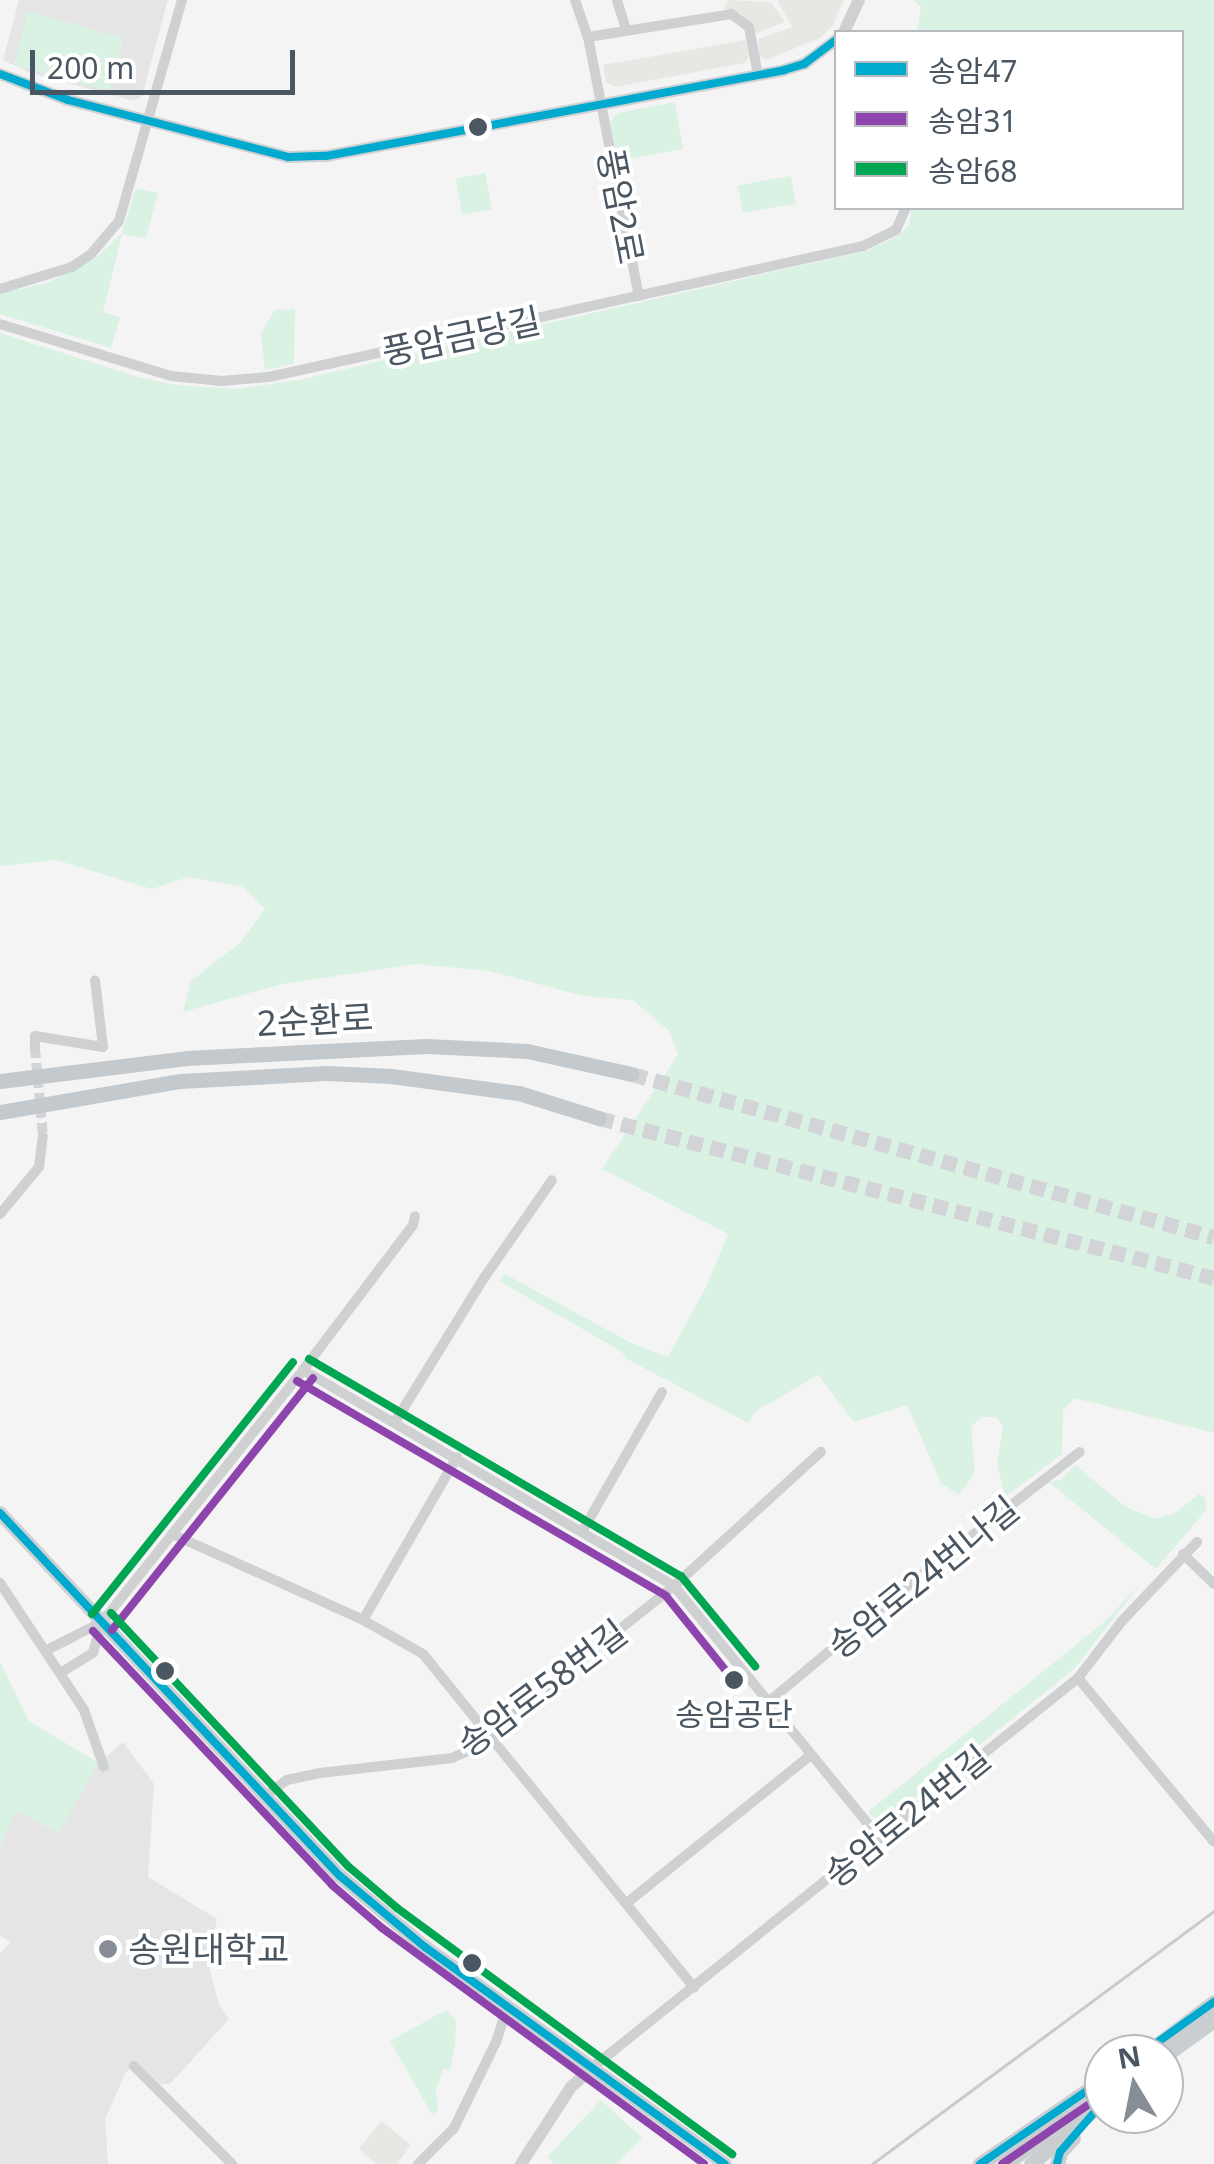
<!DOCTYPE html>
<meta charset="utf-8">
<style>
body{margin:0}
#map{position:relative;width:1214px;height:2164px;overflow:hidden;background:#f4f4f4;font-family:"Noto Sans","Noto Sans KR",sans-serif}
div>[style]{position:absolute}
.commercial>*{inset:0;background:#e8e7e3}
.education>*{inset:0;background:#e6e5e6}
.green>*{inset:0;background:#d9f2e3;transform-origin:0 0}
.minor-tunnel>*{height:10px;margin-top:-5px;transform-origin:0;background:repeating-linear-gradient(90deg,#d2d4d7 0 10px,transparent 0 15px)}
.trunk-tunnel>*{height:15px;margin-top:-7.5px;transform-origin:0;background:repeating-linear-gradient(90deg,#d2d4d7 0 15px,transparent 0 23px)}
.minor>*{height:10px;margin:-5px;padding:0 5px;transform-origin:5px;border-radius:5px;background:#ced0d2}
.tertiary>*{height:12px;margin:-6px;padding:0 6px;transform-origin:6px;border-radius:6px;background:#ced0d2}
.secondary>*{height:14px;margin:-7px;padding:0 7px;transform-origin:7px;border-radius:7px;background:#ced0d4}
.primary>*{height:15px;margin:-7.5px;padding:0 7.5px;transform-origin:7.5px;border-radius:7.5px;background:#caced1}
.trunk>*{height:15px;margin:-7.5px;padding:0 7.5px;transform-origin:7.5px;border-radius:7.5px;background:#c4c9cd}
.rail>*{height:2.5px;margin:-1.25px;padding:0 1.25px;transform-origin:1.25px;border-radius:1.25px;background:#c9cacc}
.bus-1>*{height:8px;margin:-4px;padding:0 4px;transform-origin:4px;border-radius:4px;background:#00a9ce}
.bus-2>*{height:8px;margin:-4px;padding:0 4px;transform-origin:4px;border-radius:4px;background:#8e44ad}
.bus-3>*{height:8px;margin:-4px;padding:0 4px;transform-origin:4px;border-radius:4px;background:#00a651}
.dots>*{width:28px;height:28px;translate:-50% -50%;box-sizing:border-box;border:5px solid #fff;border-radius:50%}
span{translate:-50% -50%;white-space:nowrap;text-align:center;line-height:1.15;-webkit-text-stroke:8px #fff;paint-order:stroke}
.bus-label{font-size:32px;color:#4a5661}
.street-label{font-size:35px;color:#4a5661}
.poi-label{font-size:35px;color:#4a5661}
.left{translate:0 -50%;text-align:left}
.legend{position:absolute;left:834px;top:30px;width:350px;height:180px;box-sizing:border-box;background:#fff;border:2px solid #b7bbc0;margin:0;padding:12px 18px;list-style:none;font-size:30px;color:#4a5661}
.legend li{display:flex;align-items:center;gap:20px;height:50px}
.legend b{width:50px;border:2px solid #b7bbc0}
.north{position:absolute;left:1084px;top:2034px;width:100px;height:100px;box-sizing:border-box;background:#fff;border:2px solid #b7bbc0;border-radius:50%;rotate:350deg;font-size:28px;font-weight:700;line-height:40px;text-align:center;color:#4a5661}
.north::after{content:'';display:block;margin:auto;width:35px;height:45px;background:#868d94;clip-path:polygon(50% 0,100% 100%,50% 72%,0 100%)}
.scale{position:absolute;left:30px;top:50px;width:265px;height:45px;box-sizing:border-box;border:5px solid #4a5661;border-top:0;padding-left:12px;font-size:30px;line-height:35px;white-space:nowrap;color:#4a5661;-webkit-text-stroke:8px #fff;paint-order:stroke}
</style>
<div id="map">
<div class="commercial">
<i style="clip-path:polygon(728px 0,771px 2px,785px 22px,756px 33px,741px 14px,724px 9px)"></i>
<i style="clip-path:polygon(777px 0,844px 0,832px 27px,820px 38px,766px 60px,759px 55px,758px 39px,792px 27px)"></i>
<i style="clip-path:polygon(746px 40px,749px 56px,745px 63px,615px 87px,606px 82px,603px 65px)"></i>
<i style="clip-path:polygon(381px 2121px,411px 2145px,397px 2164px,376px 2164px,359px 2149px)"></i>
</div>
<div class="education">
<i style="clip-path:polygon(19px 0,168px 0,142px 96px,134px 101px,28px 72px,3px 60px)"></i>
<i style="clip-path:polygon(123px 1742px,154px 1784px,148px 1877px,217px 1919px,208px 1963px,219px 2004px,229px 2019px,170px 2084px,160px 2084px,137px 2062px,126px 2072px,105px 2119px,108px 2164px,0 2164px,0 1954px,10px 1943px,0 1935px,0 1847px,15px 1810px,99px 1763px)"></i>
</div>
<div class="green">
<i style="clip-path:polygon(913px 0,1214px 0,1214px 1433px,1074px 1398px,1063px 1411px,1062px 1454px,1005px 1497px,997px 1463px,1003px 1427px,996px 1417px,981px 1417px,971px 1427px,975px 1473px,959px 1495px,941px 1483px,907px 1405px,854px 1422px,818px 1375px,756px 1411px,748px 1423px,627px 1359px,621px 1351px,499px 1281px,505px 1274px,631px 1343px,668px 1357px,707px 1285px,728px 1234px,602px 1169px,678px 1055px,669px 1031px,633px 1000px,583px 996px,490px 971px,416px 964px,282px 984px,183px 1012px,191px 981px,240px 943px,265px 909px,243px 887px,188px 877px,152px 889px,56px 860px,0 866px,0 333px,138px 377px,175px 385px,238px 389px,298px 380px,866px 251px,899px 235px,909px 225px,912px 208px,1182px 208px,1182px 32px,917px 32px,921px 7px)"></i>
<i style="left:28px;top:12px;width:99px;height:55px;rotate:15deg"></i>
<i style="clip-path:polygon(675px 102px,683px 149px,618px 161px,610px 122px,618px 113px)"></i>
<i style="left:485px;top:173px;width:37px;height:30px;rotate:79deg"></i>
<i style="left:791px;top:176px;width:28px;height:54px;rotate:80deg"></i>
<i style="clip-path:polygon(136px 188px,158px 193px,146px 238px,122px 234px,103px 312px,120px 317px,111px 348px,0 314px,0 293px,47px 283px,96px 258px,122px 233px)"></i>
<i style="clip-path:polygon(295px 309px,294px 364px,265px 370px,261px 333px,275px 310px)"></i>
<i style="clip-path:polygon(1075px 1465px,1126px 1507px,1156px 1519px,1175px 1513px,1199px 1494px,1206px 1498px,1206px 1510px,1157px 1568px,1153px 1567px,1049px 1482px,1061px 1480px)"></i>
<i style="clip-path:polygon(1140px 1585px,1074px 1669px,887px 1819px,872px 1817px,869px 1811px,1102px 1624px)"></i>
<i style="clip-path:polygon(0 1662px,29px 1721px,99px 1763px,58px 1833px,16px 1810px,0 1847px)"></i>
<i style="clip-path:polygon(446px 2010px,456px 2021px,455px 2044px,450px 2071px,443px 2069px,436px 2090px,438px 2110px,433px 2116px,390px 2041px)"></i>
<i style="clip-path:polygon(601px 2100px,642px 2138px,617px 2164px,554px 2164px,547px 2157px)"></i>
</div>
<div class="minor-tunnel">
<i style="left:35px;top:1048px;width:88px;rotate:84.8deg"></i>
</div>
<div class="trunk-tunnel">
<i style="left:632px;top:1074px;width:604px;rotate:15.65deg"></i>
<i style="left:599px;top:1118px;width:635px;rotate:14.58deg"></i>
</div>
<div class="minor">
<i style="left:575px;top:0;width:39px;rotate:71deg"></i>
<i style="left:588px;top:37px;width:264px;rotate:78.9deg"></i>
<i style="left:617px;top:0;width:31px;rotate:73deg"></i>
<i style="left:588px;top:37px;width:145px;rotate:-9.1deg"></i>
<i style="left:731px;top:14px;width:22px;rotate:36deg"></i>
<i style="left:749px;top:27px;width:49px;rotate:79.4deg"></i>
<i style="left:0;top:289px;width:75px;rotate:-17deg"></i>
<i style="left:72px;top:267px;width:23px;rotate:-34deg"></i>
<i style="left:91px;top:254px;width:43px;rotate:-49.7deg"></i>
<i style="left:119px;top:221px;width:230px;rotate:-74.1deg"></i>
<i style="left:0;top:324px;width:179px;rotate:16.9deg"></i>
<i style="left:171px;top:376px;width:51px;rotate:5.6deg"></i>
<i style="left:222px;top:381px;width:47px;rotate:-4.9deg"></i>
<i style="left:269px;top:377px;width:608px;rotate:-12.44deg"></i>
<i style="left:863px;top:246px;width:37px;rotate:-26deg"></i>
<i style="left:896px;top:230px;width:24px;rotate:-66deg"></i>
<i style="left:35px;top:1048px;width:12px;rotate:-90deg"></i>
<i style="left:35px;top:1036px;width:69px;rotate:9.2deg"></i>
<i style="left:103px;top:1047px;width:67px;rotate:-96.8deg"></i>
<i style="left:0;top:1214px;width:61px;rotate:-50.3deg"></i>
<i style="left:39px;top:1167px;width:31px;rotate:-83deg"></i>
<i style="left:303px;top:1370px;width:429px;rotate:30.2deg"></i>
<i style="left:674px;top:1586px;width:326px;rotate:50.8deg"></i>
<i style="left:395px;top:1422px;width:169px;rotate:-58.3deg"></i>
<i style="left:484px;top:1278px;width:119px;rotate:-55.2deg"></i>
<i style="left:583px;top:1530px;width:159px;rotate:-60.2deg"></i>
<i style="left:172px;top:1534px;width:209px;rotate:24.2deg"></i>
<i style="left:363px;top:1620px;width:69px;rotate:29.5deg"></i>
<i style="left:423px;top:1654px;width:430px;rotate:50.9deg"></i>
<i style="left:1183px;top:1554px;width:43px;rotate:44.1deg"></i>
<i style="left:0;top:1583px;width:152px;rotate:56.5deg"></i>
<i style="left:84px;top:1710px;width:60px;rotate:70.7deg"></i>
<i style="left:363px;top:1620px;width:188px;rotate:-60deg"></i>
<i style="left:47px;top:1650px;width:62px;rotate:-27deg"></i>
<i style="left:62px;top:1672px;width:36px;rotate:-32deg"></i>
<i style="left:93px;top:1653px;width:32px;rotate:-74deg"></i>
<i style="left:102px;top:1622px;width:322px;rotate:-51.4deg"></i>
<i style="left:303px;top:1370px;width:182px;rotate:-52.8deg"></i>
<i style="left:413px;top:1225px;width:9px;rotate:-77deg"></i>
<i style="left:1078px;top:1678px;width:213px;rotate:50.3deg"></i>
<i style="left:767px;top:1703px;width:194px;rotate:-39.8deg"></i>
<i style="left:916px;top:1579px;width:207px;rotate:-37.8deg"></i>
<i style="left:265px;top:1796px;width:27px;rotate:-36deg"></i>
<i style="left:287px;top:1780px;width:34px;rotate:-12deg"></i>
<i style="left:320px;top:1773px;width:133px;rotate:-6.5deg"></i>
<i style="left:452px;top:1758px;width:17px;rotate:-24deg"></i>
<i style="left:468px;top:1751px;width:264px;rotate:-38.7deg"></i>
<i style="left:674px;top:1586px;width:199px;rotate:-42.4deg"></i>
<i style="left:628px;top:1902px;width:235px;rotate:-38.8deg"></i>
<i style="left:134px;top:2066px;width:139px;rotate:45deg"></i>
<i style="left:593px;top:2067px;width:622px;rotate:-38.73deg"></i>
<i style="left:1078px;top:1678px;width:72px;rotate:-52.3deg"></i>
<i style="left:1122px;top:1621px;width:109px;rotate:-46.5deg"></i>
<i style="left:418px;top:2164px;width:51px;rotate:-45deg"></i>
<i style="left:454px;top:2128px;width:96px;rotate:-64deg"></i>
<i style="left:496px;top:2042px;width:38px;rotate:-72deg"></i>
</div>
<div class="tertiary">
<i style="left:844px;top:32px;width:35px;rotate:-65deg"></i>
<i style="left:0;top:74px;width:73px;rotate:20.9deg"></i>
<i style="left:68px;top:100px;width:227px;rotate:14.5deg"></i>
<i style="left:288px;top:157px;width:38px;rotate:-2deg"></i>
<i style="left:326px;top:156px;width:466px;rotate:-10.6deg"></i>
<i style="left:784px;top:70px;width:21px;rotate:-17deg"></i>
<i style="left:804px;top:64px;width:40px;rotate:-37deg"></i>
<i style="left:521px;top:2164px;width:92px;rotate:-57deg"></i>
<i style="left:571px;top:2087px;width:30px;rotate:-42deg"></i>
</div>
<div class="secondary">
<i style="left:0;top:1513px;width:497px;rotate:46.9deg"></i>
<i style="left:340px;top:1876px;width:111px;rotate:39.9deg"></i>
<i style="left:425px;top:1947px;width:370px;rotate:35.9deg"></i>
</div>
<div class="primary">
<i style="left:1145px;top:2054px;width:86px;rotate:-37deg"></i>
<i style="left:1164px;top:2056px;width:62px;rotate:-35.8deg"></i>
<i style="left:980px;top:2164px;width:150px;rotate:-34.4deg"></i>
<i style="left:1006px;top:2164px;width:80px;rotate:-38.4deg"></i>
<i style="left:1031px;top:2164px;width:97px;rotate:-41.2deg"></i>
<i style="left:1057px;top:2164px;width:12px;rotate:-76deg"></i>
<i style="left:1060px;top:2152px;width:19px;rotate:-47deg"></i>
</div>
<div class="trunk">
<i style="left:0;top:1081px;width:188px;rotate:-7deg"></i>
<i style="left:187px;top:1058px;width:239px;rotate:-2.9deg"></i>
<i style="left:426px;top:1046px;width:101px;rotate:2.8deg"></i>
<i style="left:527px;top:1051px;width:107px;rotate:12.4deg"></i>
<i style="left:0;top:1112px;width:183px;rotate:-9.8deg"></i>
<i style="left:180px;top:1081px;width:147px;rotate:-3.1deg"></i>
<i style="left:327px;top:1073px;width:64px;rotate:2.7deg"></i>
<i style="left:391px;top:1076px;width:129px;rotate:7.6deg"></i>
<i style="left:519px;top:1093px;width:84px;rotate:17.4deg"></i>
</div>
<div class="rail">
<i style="left:872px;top:2164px;width:425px;rotate:-36.5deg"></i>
</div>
<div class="bus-1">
<i style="left:0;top:74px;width:73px;rotate:20.9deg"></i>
<i style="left:68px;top:100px;width:227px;rotate:14.5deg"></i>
<i style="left:288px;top:157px;width:38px;rotate:-2deg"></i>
<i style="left:326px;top:156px;width:466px;rotate:-10.6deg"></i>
<i style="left:784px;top:70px;width:21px;rotate:-17deg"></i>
<i style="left:804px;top:64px;width:40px;rotate:-37deg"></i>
<i style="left:0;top:1513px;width:497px;rotate:46.9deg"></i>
<i style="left:340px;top:1876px;width:111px;rotate:39.9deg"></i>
<i style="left:425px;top:1947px;width:370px;rotate:35.9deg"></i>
<i style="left:1141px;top:2054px;width:90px;rotate:-35.5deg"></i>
<i style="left:980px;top:2164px;width:150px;rotate:-34.4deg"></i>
<i style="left:1057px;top:2164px;width:12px;rotate:-76deg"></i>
<i style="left:1060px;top:2152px;width:67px;rotate:-49.2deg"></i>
</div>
<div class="bus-2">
<i style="left:297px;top:1381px;width:427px;rotate:30.2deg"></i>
<i style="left:666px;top:1596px;width:110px;rotate:51.3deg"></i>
<i style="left:112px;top:1630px;width:322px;rotate:-51.4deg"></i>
<i style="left:93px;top:1631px;width:349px;rotate:46.7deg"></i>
<i style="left:332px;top:1885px;width:66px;rotate:40.7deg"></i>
<i style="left:382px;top:1928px;width:399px;rotate:36.2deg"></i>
<i style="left:1002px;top:2164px;width:124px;rotate:-34.5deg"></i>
</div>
<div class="bus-3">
<i style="left:309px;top:1359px;width:431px;rotate:30.3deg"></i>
<i style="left:681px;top:1576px;width:117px;rotate:50.6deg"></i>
<i style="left:111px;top:1613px;width:348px;rotate:46.9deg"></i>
<i style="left:349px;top:1867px;width:63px;rotate:40.5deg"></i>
<i style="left:397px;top:1908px;width:416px;rotate:36.3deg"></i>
<i style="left:92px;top:1614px;width:322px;rotate:-51.4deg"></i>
</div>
<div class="dots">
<i style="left:478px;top:127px;background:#4a5661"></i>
<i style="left:165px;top:1671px;background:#4a5661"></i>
<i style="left:734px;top:1680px;background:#4a5661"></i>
<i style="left:108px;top:1949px;background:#868d94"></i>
<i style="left:472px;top:1963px;background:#4a5661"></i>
</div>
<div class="bus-label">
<span style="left:734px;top:1714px">송암공단</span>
</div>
<div class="street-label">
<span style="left:621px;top:206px;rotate:79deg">풍암2로</span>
<span style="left:461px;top:336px;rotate:-12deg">풍암금당길</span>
<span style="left:315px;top:1020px;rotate:-3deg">2순환로</span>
<span style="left:923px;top:1577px;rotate:-39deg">송암로24번나길</span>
<span style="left:542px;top:1688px;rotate:-37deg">송암로58번길</span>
<span style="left:907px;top:1816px;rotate:-39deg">송암로24번길</span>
</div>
<div class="poi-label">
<span class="left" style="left:128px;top:1949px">송원대학교</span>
</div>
<ul class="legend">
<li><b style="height:12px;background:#00a9ce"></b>송암47</li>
<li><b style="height:12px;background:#8e44ad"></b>송암31</li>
<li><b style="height:12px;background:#00a651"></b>송암68</li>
</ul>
<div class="north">N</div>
<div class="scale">200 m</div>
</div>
